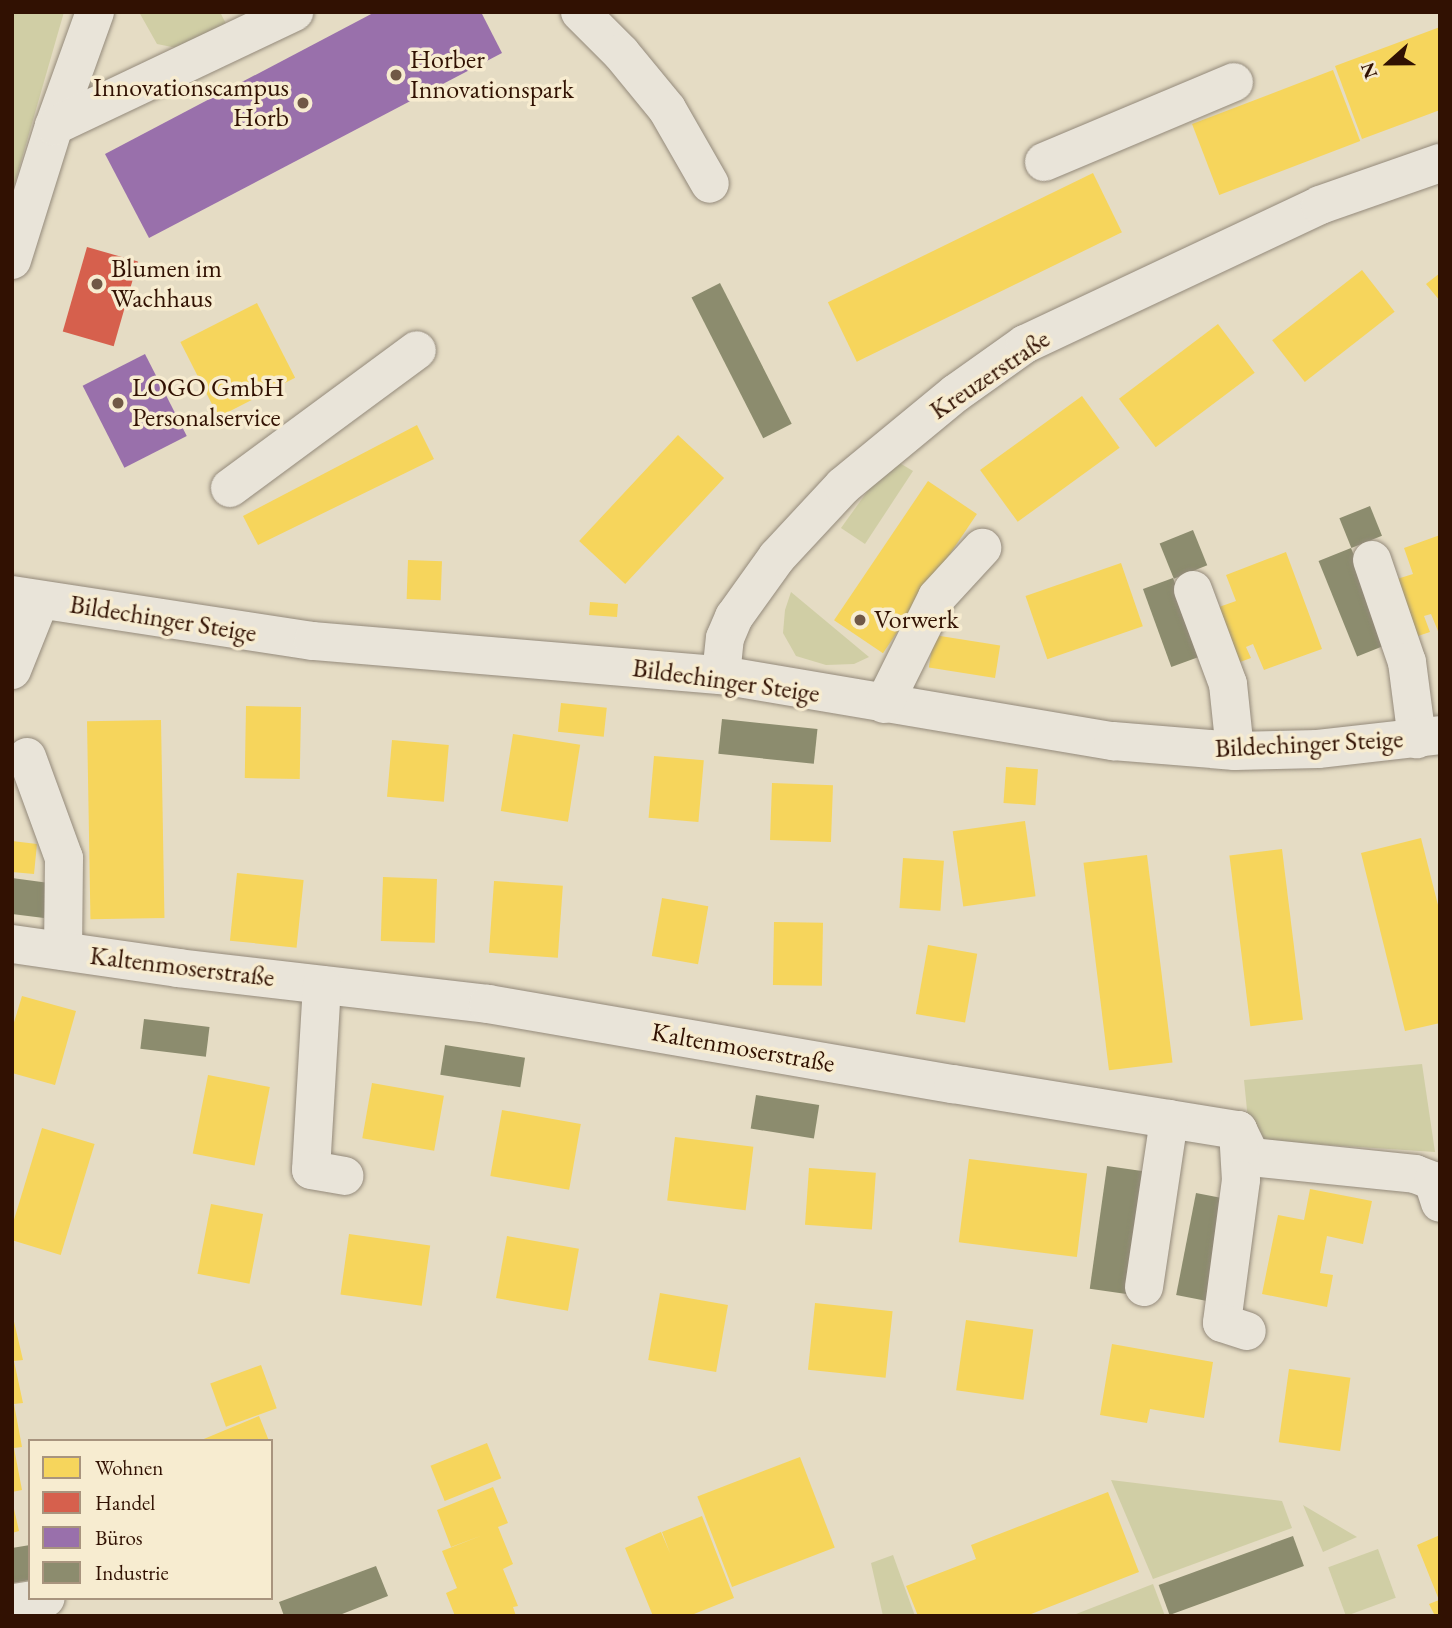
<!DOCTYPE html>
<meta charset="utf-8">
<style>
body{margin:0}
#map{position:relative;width:1452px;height:1628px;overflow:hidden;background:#e5dcc4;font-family:"EB Garamond",serif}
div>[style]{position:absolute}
.green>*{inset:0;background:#d0cea5;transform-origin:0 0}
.homes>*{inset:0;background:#f6d55c;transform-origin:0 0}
.shops>*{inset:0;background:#d6604d;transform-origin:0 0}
.offices>*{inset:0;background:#9970ab;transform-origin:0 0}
.industry>*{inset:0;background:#8c8c6e;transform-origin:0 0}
.roads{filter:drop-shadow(0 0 2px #948a7b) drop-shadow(0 0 2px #948a7b)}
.minor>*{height:38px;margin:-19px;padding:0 19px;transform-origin:19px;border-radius:19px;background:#e9e4d9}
.dots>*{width:19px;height:19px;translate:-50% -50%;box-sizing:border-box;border:4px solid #f7ecd0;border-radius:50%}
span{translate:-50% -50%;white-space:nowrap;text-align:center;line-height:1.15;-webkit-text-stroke:7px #f7ecd0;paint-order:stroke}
.poi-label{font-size:26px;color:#311102}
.left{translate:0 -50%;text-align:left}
.right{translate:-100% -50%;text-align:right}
.street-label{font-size:26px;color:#311102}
.frame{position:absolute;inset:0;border:14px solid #311102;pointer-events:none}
.legend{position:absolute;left:28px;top:1439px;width:245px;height:161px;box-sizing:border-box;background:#f7ecd0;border:2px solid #a8947e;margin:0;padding:9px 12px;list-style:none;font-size:21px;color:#311102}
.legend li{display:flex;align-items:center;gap:14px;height:35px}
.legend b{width:35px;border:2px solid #a8947e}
.north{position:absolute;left:1354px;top:28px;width:70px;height:70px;-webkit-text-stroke:5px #f7ecd0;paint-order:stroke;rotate:249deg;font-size:19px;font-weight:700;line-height:28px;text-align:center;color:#311102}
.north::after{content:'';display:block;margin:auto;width:24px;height:32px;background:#311102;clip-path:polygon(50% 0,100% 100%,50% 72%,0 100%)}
</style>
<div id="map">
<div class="green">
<i style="clip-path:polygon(12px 12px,64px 12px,12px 193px)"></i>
<i style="clip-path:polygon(139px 12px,220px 12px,234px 39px,197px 52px,157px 44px)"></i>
<i style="clip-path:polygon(898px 462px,913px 471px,865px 544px,841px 528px,869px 489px)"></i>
<i style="clip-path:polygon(791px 592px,869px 657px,854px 664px,826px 665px,796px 656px,783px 633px,785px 610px)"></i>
<i style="clip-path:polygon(1422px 1064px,1435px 1152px,1250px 1140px,1244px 1080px)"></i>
<i style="clip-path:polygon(1111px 1480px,1282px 1501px,1292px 1528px,1153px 1579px)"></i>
<i style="clip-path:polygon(1303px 1505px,1357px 1537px,1323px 1552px)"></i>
<i style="left:1378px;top:1549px;width:52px;height:53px;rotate:70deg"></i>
<i style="clip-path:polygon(893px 1555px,915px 1616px,883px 1616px,871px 1563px)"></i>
<i style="clip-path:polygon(1153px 1584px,1165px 1616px,1071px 1616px)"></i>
</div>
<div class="homes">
<i style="clip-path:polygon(1440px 27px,1440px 110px,1362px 139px,1335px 66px)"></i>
<i style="left:1333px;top:70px;width:76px;height:151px;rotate:69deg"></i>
<i style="left:1093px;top:173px;width:66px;height:295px;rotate:64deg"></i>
<i style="left:1362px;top:270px;width:53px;height:114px;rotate:52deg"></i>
<i style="clip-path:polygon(1440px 273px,1440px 301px,1426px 284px)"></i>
<i style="left:257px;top:303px;width:84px;height:86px;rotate:63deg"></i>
<i style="left:1218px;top:324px;width:61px;height:124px;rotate:53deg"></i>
<i style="left:1082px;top:396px;width:64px;height:126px;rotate:54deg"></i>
<i style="clip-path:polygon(417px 425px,434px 459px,258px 545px,243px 516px)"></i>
<i style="left:678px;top:435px;width:63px;height:145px;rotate:43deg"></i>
<i style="left:928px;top:481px;width:59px;height:168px;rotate:34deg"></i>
<i style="clip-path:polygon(1440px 535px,1440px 636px,1431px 614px,1424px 616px,1430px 632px,1418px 636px,1397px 579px,1413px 574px,1404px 548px)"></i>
<i style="clip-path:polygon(1286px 552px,1322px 649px,1264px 670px,1253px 644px,1246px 647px,1251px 658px,1240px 662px,1219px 607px,1236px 601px,1226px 575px)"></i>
<i style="left:408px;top:560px;width:34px;height:39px;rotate:2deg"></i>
<i style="left:1121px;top:563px;width:67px;height:101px;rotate:71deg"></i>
<i style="left:590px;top:602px;width:28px;height:13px;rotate:4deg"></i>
<i style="left:934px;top:635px;width:67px;height:33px;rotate:9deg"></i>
<i style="left:561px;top:703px;width:46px;height:29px;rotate:6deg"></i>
<i style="left:246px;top:706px;width:55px;height:72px;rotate:1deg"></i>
<i style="left:161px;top:720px;width:198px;height:74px;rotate:89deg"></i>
<i style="left:513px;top:734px;width:68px;height:78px;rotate:9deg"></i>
<i style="left:392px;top:740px;width:57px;height:57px;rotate:5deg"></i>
<i style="left:654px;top:756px;width:50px;height:62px;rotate:5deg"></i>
<i style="left:1006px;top:767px;width:32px;height:36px;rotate:4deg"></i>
<i style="left:772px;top:783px;width:61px;height:57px;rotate:2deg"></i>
<i style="left:1025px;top:821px;width:76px;height:73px;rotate:82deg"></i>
<i style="clip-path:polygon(1421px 838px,1440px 913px,1440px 1023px,1405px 1031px,1361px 853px)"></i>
<i style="clip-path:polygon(12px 841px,37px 844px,34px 874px,12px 872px)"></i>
<i style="left:1282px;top:849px;width:172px;height:53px;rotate:83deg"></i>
<i style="left:1147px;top:855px;width:209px;height:64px;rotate:83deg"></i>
<i style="left:903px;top:858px;width:41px;height:50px;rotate:4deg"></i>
<i style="left:237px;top:873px;width:67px;height:68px;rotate:6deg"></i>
<i style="left:383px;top:877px;width:54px;height:64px;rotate:2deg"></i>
<i style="left:494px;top:881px;width:69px;height:72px;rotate:4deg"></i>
<i style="left:662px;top:898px;width:47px;height:59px;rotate:10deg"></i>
<i style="left:774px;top:922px;width:49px;height:63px;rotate:1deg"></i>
<i style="left:928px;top:945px;width:50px;height:70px;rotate:10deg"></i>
<i style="clip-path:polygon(22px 996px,76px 1011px,55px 1085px,12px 1073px,12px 1029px)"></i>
<i style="left:208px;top:1075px;width:63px;height:80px;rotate:11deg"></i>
<i style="left:372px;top:1083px;width:73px;height:56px;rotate:10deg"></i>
<i style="left:502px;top:1110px;width:80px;height:67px;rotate:10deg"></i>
<i style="left:42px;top:1128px;width:55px;height:116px;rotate:17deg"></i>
<i style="left:675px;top:1137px;width:79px;height:64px;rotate:7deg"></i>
<i style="left:969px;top:1159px;width:119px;height:84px;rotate:7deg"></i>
<i style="left:809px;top:1168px;width:67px;height:57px;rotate:4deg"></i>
<i style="clip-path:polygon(1310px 1189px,1372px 1201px,1363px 1244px,1327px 1236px,1320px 1273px,1333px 1275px,1327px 1307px,1262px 1294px,1278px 1215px,1304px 1220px)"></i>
<i style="left:211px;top:1204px;width:53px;height:71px;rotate:11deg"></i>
<i style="left:349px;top:1234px;width:82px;height:61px;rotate:8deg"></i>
<i style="left:507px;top:1236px;width:73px;height:63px;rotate:10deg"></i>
<i style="left:660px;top:1293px;width:69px;height:68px;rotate:10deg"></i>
<i style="left:815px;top:1303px;width:78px;height:67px;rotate:6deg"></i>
<i style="clip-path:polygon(12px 1313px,23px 1360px,14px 1361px,23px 1403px,14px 1404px,22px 1447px,14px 1448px,22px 1490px,12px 1492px)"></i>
<i style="left:966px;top:1320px;width:68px;height:71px;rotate:8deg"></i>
<i style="clip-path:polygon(1112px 1344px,1213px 1362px,1204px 1418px,1150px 1409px,1147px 1423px,1100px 1415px)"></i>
<i style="left:261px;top:1365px;width:46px;height:54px;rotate:70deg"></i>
<i style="left:1289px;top:1369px;width:62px;height:74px;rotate:8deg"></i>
<i style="clip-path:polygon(259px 1416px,269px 1441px,199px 1441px)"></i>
<i style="left:487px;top:1443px;width:38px;height:61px;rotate:68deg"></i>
<i style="left:800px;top:1457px;width:97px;height:110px;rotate:69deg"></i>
<i style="clip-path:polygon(493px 1487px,508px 1523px,498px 1527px,513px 1564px,503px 1569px,518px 1606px,513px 1607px,516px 1616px,455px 1616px,446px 1593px,457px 1588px,442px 1551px,483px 1535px,451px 1547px,437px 1510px)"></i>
<i style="clip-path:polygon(1108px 1492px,1139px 1572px,1026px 1616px,918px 1616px,906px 1586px,976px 1559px,971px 1545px)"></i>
<i style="clip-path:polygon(12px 1500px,19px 1531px,12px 1533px)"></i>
<i style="clip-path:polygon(702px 1516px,734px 1598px,689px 1616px,653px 1616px,625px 1548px,661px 1532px,670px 1553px,662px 1532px)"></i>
<i style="clip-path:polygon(1440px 1535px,1440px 1616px,1435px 1616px,1429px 1604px,1439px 1600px,1417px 1545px)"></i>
</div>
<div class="shops">
<i style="left:87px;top:247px;width:53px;height:88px;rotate:16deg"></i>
</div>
<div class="offices">
<i style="clip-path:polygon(375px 12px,481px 12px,502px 53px,149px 238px,105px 154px)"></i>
<i style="left:145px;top:354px;width:92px;height:70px;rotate:63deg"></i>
</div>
<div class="industry">
<i style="left:720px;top:283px;width:158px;height:32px;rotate:63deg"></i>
<i style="left:1370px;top:506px;width:32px;height:33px;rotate:68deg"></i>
<i style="left:1193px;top:530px;width:38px;height:36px;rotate:68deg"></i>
<i style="left:1351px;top:548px;width:103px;height:35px;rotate:68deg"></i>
<i style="left:1173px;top:578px;width:83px;height:32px;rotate:70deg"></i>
<i style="left:722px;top:719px;width:96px;height:35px;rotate:6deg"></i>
<i style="clip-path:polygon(12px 878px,49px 883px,44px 918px,12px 914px)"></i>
<i style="left:144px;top:1019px;width:66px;height:30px;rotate:7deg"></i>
<i style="left:445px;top:1045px;width:81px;height:30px;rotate:9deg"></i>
<i style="left:756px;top:1095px;width:64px;height:34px;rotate:9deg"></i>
<i style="left:1107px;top:1166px;width:37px;height:124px;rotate:8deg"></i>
<i style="left:1196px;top:1193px;width:38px;height:104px;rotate:11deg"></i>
<i style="left:1293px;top:1536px;width:32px;height:143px;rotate:70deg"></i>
<i style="clip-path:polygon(30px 1545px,30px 1580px,12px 1583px,12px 1548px)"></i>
<i style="clip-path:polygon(376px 1566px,388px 1596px,337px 1616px,284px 1616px,279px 1602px)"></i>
</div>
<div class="roads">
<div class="minor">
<i style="left:580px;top:12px;width:58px;rotate:45deg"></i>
<i style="left:621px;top:53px;width:72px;rotate:50.6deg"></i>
<i style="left:667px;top:109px;width:86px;rotate:60.2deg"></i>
<i style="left:54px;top:126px;width:121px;rotate:-70.2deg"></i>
<i style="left:1044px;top:162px;width:206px;rotate:-22.8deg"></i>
<i style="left:12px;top:260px;width:140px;rotate:-72.6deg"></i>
<i style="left:54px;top:126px;width:266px;rotate:-25.4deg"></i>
<i style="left:230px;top:488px;width:232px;rotate:-36.4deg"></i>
<i style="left:1372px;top:560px;width:108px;rotate:71.1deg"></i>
<i style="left:1407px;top:662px;width:78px;rotate:82.6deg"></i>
<i style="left:1193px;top:590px;width:100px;rotate:69.6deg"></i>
<i style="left:1228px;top:684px;width:67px;rotate:84deg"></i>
<i style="left:12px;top:595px;width:304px;rotate:8.7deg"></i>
<i style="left:313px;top:641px;width:409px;rotate:4.8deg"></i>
<i style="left:721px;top:675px;width:398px;rotate:9.6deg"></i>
<i style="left:1113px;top:741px;width:122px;rotate:4.7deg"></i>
<i style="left:1235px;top:751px;width:83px;rotate:-1.4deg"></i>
<i style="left:1318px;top:749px;width:123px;rotate:-6.5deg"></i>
<i style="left:12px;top:670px;width:75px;rotate:-68.2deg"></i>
<i style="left:721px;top:675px;width:37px;rotate:-84deg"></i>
<i style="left:725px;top:638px;width:23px;rotate:-67deg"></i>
<i style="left:734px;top:617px;width:74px;rotate:-54.4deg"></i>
<i style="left:777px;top:557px;width:97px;rotate:-47.1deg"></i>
<i style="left:843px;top:486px;width:146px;rotate:-39.5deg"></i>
<i style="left:956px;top:393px;width:85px;rotate:-35.4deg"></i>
<i style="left:1025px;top:344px;width:326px;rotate:-25.2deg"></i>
<i style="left:1320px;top:205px;width:127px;rotate:-19.3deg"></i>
<i style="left:884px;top:704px;width:119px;rotate:-63.6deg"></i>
<i style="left:937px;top:597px;width:67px;rotate:-47.4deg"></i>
<i style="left:27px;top:757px;width:108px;rotate:69.9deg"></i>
<i style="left:64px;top:858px;width:93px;rotate:90.6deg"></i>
<i style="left:12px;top:944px;width:168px;rotate:8.2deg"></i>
<i style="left:178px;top:968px;width:312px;rotate:6.6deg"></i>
<i style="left:488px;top:1004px;width:472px;rotate:9.8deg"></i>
<i style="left:953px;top:1084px;width:289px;rotate:9.2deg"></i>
<i style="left:322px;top:985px;width:185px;rotate:93.4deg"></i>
<i style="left:311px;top:1170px;width:34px;rotate:10deg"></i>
<i style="left:1238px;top:1130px;width:30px;rotate:64deg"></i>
<i style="left:1251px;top:1157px;width:165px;rotate:5.9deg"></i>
<i style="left:1415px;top:1174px;width:19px;rotate:21deg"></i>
<i style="left:1433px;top:1181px;width:23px;rotate:72deg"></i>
<i style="left:1238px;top:1130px;width:50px;rotate:86.6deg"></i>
<i style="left:1241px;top:1180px;width:144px;rotate:97.6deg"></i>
<i style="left:1222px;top:1323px;width:26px;rotate:18deg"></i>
<i style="left:1144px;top:1287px;width:170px;rotate:-81.5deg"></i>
<i style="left:12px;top:1612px;width:9px;rotate:-77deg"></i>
<i style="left:14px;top:1603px;width:32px;rotate:-9deg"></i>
</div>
</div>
<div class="dots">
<i style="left:396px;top:75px;background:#705846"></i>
<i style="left:303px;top:103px;background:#705846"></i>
<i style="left:97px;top:284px;background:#705846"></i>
<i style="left:118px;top:403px;background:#705846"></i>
<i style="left:860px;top:620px;background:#705846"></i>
</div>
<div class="poi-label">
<span class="left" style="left:410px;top:75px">Horber<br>Innovationspark</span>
<span class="right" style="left:289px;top:103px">Innovationscampus<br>Horb</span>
<span class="left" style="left:111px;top:284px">Blumen im<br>Wachhaus</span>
<span class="left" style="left:132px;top:403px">LOGO GmbH<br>Personalservice</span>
<span class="left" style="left:874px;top:620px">Vorwerk</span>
</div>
<div class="street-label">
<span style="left:990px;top:375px;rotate:-34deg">Kreuzerstraße</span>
<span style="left:163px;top:619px;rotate:9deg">Bildechinger Steige</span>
<span style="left:726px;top:681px;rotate:8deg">Bildechinger Steige</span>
<span style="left:1309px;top:744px;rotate:-3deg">Bildechinger Steige</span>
<span style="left:182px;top:967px;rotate:7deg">Kaltenmoserstraße</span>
<span style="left:743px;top:1048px;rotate:10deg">Kaltenmoserstraße</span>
</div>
<div class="frame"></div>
<ul class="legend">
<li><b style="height:19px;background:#f6d55c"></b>Wohnen</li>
<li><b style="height:19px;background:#d6604d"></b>Handel</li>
<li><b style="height:19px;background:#9970ab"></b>Büros</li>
<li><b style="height:19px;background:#8c8c6e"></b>Industrie</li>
</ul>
<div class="north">N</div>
</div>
